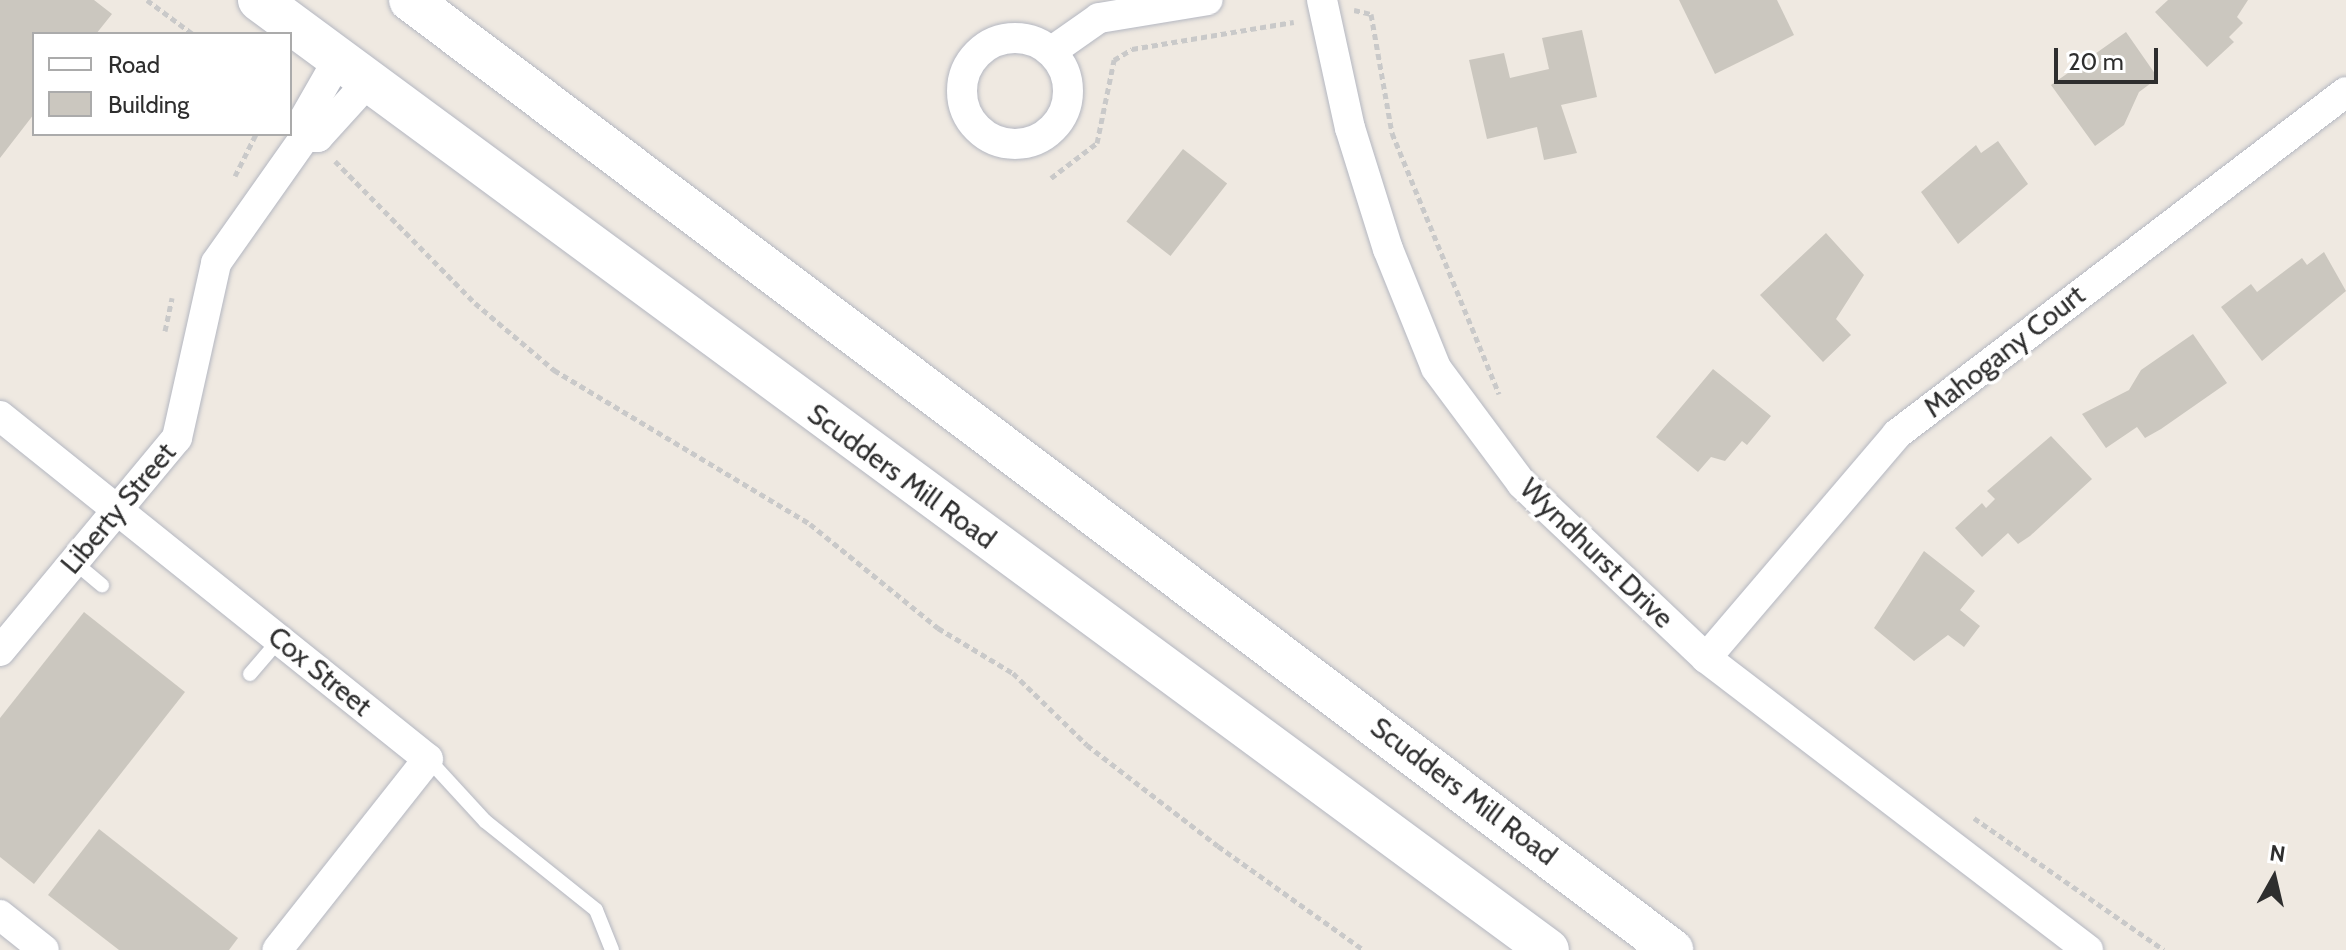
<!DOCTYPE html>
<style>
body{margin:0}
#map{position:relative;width:2346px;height:950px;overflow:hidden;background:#efe9e1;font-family:Cabin,sans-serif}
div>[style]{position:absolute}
.building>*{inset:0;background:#cbc7bf;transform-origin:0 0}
.path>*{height:5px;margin-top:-2.5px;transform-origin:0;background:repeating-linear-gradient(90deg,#c9c9c9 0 6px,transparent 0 10px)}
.roads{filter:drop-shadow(0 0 2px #b4b7c1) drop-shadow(0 0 2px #b4b7c1)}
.service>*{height:14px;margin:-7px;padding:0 7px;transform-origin:7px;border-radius:7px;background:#fff}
.minor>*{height:30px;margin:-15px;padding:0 15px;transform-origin:15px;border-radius:15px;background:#fff}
.minor>.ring{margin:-15px;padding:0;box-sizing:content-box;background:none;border:30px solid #fff;border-radius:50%}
.secondary>*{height:42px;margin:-21px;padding:0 21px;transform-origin:21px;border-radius:21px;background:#fff}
span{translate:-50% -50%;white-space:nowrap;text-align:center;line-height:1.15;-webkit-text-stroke:7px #fff;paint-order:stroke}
.street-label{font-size:28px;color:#2e2e2e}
.legend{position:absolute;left:32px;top:32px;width:260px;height:104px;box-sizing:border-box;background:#fff;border:2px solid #ababab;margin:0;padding:10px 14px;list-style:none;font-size:24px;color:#2e2e2e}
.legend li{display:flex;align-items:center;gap:16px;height:40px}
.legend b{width:40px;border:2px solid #ababab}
.north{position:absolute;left:2234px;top:838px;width:80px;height:80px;-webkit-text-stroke:6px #fff;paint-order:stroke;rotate:8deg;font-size:22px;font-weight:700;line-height:32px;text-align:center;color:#2e2e2e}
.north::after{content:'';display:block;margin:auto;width:28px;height:36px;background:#2e2e2e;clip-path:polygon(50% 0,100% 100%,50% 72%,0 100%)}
.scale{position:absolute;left:2054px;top:48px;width:104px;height:36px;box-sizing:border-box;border:4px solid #2e2e2e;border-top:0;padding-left:10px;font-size:24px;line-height:28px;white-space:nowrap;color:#2e2e2e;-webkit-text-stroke:6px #fff;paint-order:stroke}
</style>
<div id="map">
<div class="building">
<i style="clip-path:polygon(0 0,94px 0,112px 14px,96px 34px,34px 34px,34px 114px,0 158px)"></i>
<i style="clip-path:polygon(1679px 0,1777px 0,1794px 35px,1715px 74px)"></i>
<i style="clip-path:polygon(2168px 0,2248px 0,2237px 17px,2243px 23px,2229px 37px,2234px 42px,2207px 67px,2155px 12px)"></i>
<i style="clip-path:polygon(1582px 30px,1597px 97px,1561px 105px,1577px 153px,1544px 160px,1537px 127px,1487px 139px,1469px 60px,1504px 53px,1510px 78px,1549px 69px,1542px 38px)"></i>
<i style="clip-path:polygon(2126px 32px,2158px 78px,2139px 92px,2124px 125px,2095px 146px,2051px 85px)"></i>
<i style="clip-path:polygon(1998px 141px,2028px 184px,1958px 244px,1921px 192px,1976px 145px,1981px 153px)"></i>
<i style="left:1183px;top:149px;width:56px;height:92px;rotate:38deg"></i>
<i style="clip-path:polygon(1826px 233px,1864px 275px,1836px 319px,1851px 335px,1823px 362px,1760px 295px)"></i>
<i style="clip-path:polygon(2324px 252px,2346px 291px,2262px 361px,2221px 307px,2251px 284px,2257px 292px,2302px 258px,2307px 265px)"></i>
<i style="clip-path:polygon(2193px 334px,2227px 383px,2161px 429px,2145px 438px,2137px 427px,2106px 448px,2082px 414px,2129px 390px,2141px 370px)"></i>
<i style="clip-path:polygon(1713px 369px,1771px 416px,1747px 445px,1742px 441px,1725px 461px,1711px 457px,1698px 472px,1656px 437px)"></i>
<i style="clip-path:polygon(2051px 436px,2092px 479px,2030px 536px,2018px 544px,2008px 533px,1982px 557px,1955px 528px,1982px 503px,1986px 508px,1995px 499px,1987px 491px)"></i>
<i style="clip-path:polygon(1924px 551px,1975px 591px,1960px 610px,1980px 626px,1964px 647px,1948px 635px,1914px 661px,1874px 628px)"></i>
<i style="clip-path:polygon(84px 612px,185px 692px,34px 884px,0 857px,0 718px)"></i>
<i style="clip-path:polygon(99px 829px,238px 938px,229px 950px,119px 950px,48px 895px)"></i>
</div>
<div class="path">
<i style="left:147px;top:0;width:57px;rotate:36.5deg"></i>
<i style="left:1354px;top:10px;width:17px;rotate:13deg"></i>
<i style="left:1371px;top:14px;width:121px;rotate:80deg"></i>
<i style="left:1392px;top:133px;width:282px;rotate:67.7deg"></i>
<i style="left:335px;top:161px;width:199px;rotate:45.4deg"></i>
<i style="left:475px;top:303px;width:104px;rotate:40.3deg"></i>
<i style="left:554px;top:370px;width:299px;rotate:31deg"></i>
<i style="left:810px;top:524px;width:165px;rotate:39.1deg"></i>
<i style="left:938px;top:628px;width:87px;rotate:31deg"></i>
<i style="left:1013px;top:673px;width:103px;rotate:44.2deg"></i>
<i style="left:1087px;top:745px;width:165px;rotate:37.6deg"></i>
<i style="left:1218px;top:846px;width:179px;rotate:35.5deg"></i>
<i style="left:235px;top:176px;width:47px;rotate:-63.4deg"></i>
<i style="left:1051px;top:178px;width:58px;rotate:-37.3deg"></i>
<i style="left:1097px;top:143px;width:85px;rotate:-78.4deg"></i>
<i style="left:1114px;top:60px;width:21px;rotate:-31deg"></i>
<i style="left:1132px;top:49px;width:164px;rotate:-9.5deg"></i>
<i style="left:165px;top:331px;width:34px;rotate:-78deg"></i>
<i style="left:1974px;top:818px;width:231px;rotate:34.8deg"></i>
</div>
<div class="roads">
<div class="service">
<i style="left:73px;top:561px;width:38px;rotate:40deg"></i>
<i style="left:250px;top:674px;width:46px;rotate:-49.4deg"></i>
<i style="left:428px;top:759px;width:84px;rotate:47.4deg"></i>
<i style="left:485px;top:821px;width:142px;rotate:38.7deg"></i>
<i style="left:596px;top:910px;width:43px;rotate:68.2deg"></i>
</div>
<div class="minor">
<i style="left:1322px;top:0;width:131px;rotate:77.7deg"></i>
<i style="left:1350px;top:128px;width:127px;rotate:72.6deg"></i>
<i style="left:1388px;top:249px;width:128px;rotate:68deg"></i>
<i style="left:1436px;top:368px;width:144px;rotate:53.4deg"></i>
<i style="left:1522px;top:484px;width:253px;rotate:43.4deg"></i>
<i style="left:1706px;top:658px;width:481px;rotate:37.4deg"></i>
<i class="ring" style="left:962px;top:38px;width:76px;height:76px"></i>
<i style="left:1052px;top:51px;width:57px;rotate:-35.1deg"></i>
<i style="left:1099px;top:18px;width:110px;rotate:-9.4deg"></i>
<i style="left:305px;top:137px;width:13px"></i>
<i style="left:318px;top:137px;width:73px;rotate:-47.8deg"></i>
<i style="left:0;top:416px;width:548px;rotate:38.71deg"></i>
<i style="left:428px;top:759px;width:243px;rotate:128.3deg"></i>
<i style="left:0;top:651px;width:277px;rotate:-50.3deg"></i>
<i style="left:177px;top:438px;width:179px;rotate:-77.4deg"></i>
<i style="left:216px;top:263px;width:154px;rotate:-54.8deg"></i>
<i style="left:305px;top:137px;width:16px;rotate:-97deg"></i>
<i style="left:303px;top:121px;width:70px;rotate:-60.2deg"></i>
<i style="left:1706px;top:658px;width:294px;rotate:-49.5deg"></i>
<i style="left:1897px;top:434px;width:564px;rotate:-37.3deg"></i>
<i style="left:0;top:915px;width:56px;rotate:38.5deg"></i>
</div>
<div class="secondary">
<i style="left:259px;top:0;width:1601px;rotate:36.39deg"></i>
<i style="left:410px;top:0;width:1580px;rotate:36.97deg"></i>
</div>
</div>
<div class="street-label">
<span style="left:2004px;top:351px;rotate:-38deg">Mahogany Court</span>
<span style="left:902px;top:476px;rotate:36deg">Scudders Mill Road</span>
<span style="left:118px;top:508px;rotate:-50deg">Liberty Street</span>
<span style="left:1597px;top:553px;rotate:44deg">Wyndhurst Drive</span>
<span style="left:320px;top:671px;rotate:39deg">Cox Street</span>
<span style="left:1464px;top:791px;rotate:37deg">Scudders Mill Road</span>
</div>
<ul class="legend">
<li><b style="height:10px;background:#fff"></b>Road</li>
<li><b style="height:22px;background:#cbc7bf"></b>Building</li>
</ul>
<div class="north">N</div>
<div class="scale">20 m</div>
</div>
